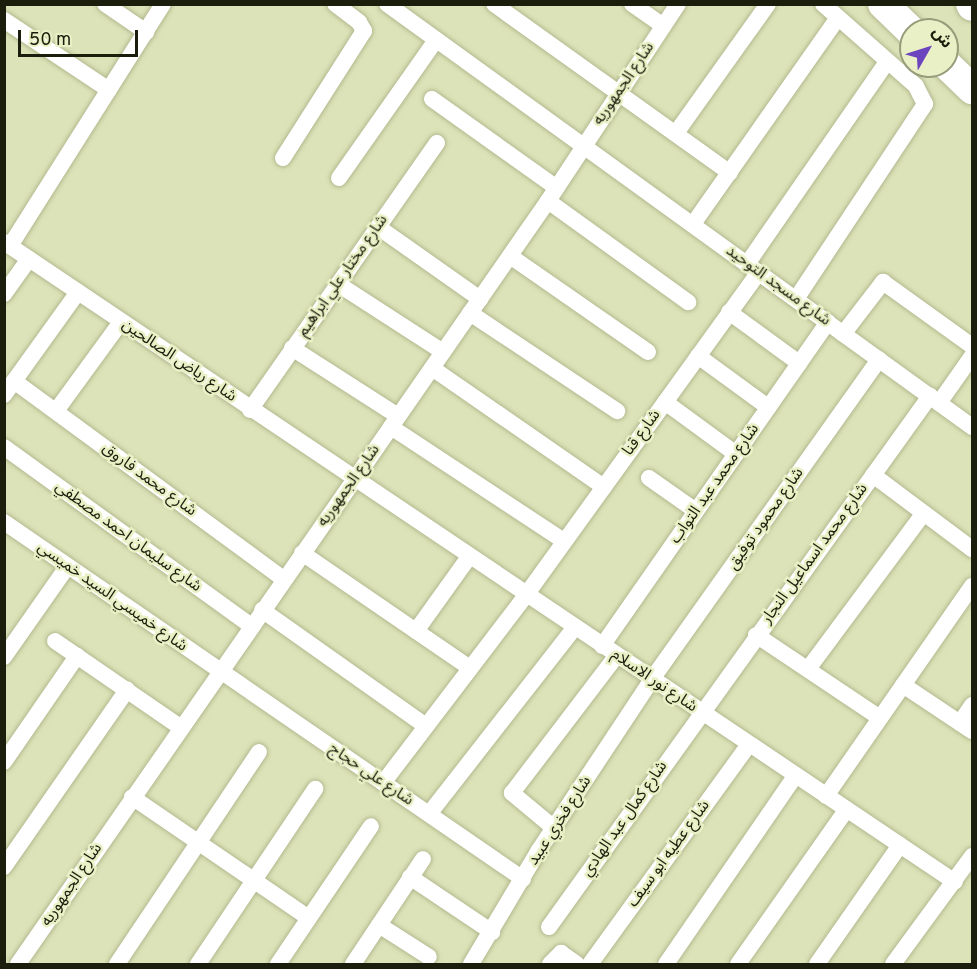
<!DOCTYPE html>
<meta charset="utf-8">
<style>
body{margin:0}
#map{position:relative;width:977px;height:969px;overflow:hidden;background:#dde3b8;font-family:Overpass,"Noto Sans Arabic",sans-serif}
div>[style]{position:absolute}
.roads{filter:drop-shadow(0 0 2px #b4b990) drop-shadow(0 0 2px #b4b990)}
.minor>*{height:16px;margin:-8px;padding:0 8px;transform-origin:8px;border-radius:8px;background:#fff}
.motorway>*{height:30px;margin:-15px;padding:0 15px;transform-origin:15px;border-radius:15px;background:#fff}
span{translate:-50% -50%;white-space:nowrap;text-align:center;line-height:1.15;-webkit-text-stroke:5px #eaf0c5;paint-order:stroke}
.street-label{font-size:16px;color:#1b1d0d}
.frame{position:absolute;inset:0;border:6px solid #1b1d0d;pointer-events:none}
.north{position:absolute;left:899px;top:18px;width:60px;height:60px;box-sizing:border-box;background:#eaf0c5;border:2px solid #979c7b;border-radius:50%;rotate:51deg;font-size:16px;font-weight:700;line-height:24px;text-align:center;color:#1b1d0d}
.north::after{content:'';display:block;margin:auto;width:21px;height:27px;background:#6c44bd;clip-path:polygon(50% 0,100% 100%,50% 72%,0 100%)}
.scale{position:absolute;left:18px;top:30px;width:120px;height:27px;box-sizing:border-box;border:3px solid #1b1d0d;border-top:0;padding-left:8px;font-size:18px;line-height:21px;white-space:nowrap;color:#1b1d0d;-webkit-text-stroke:4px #eaf0c5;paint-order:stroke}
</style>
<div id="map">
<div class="roads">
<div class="minor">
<i style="left:105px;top:4px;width:50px;rotate:34.3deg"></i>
<i style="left:387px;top:4px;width:722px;rotate:35.87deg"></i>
<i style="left:494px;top:4px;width:290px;rotate:35.6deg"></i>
<i style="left:632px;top:4px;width:38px;rotate:35deg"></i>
<i style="left:4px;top:20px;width:126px;rotate:33.7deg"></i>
<i style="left:432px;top:99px;width:153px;rotate:35.5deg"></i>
<i style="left:676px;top:133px;width:158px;rotate:-54.5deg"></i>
<i style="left:283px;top:158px;width:151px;rotate:-57.5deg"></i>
<i style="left:364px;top:31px;width:10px;rotate:-119deg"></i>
<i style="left:359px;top:22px;width:30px;rotate:-143deg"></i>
<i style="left:339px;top:178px;width:169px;rotate:-54.9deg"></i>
<i style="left:548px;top:201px;width:173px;rotate:35.8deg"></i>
<i style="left:693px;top:224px;width:252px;rotate:-54.9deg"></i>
<i style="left:378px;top:227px;width:125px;rotate:35.2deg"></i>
<i style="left:4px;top:242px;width:1146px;rotate:33.94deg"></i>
<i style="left:10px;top:246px;width:286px;rotate:-57.7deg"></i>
<i style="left:510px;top:256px;width:168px;rotate:34.8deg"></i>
<i style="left:747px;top:264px;width:246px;rotate:-55.3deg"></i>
<i style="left:338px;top:284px;width:125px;rotate:32.9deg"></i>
<i style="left:4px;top:294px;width:43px;rotate:-54.5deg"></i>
<i style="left:796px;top:299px;width:234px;rotate:-56.5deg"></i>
<i style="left:925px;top:104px;width:20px;rotate:-117deg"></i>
<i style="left:916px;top:86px;width:124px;rotate:-138.6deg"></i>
<i style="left:729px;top:312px;width:87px;rotate:36.1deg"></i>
<i style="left:470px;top:313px;width:177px;rotate:33.7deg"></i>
<i style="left:843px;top:334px;width:66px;rotate:-52.4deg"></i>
<i style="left:883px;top:282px;width:110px;rotate:35.7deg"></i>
<i style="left:292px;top:348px;width:126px;rotate:32.7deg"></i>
<i style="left:698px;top:356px;width:87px;rotate:36.1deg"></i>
<i style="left:432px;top:368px;width:209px;rotate:34.7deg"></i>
<i style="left:14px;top:381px;width:335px;rotate:36.3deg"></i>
<i style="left:4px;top:395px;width:127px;rotate:-54.3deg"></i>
<i style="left:665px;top:402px;width:88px;rotate:36.2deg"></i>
<i style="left:939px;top:403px;width:57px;rotate:-54.9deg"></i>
<i style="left:250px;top:410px;width:326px;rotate:-55deg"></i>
<i style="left:56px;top:411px;width:110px;rotate:-53.9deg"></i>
<i style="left:391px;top:427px;width:207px;rotate:33.4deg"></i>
<i style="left:4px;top:447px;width:305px;rotate:35.9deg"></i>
<i style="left:873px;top:475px;width:124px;rotate:36.8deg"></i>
<i style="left:649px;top:478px;width:57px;rotate:35.1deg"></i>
<i style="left:4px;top:522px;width:630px;rotate:34.52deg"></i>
<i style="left:302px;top:553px;width:204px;rotate:34.4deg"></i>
<i style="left:262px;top:610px;width:201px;rotate:35.3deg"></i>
<i style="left:416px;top:631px;width:91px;rotate:-54.4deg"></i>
<i style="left:756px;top:635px;width:149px;rotate:33.8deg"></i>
<i style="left:55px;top:641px;width:152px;rotate:34.5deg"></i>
<i style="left:602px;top:646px;width:395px;rotate:-55.1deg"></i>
<i style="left:4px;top:657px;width:110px;rotate:-55deg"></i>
<i style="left:808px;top:669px;width:194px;rotate:-53.4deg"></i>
<i style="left:903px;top:685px;width:83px;rotate:33.7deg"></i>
<i style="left:960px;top:723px;width:22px;rotate:-56deg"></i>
<i style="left:4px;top:762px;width:129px;rotate:-55.4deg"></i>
<i style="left:383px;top:783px;width:236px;rotate:-52.7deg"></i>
<i style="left:526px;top:595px;width:398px;rotate:-54.2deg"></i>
<i style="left:826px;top:796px;width:256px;rotate:-55.2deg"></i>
<i style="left:132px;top:797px;width:214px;rotate:34.4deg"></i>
<i style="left:429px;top:814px;width:237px;rotate:-52deg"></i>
<i style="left:554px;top:828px;width:55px;rotate:-140.2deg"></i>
<i style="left:512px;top:793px;width:173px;rotate:-52.7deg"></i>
<i style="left:4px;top:867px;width:216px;rotate:-55.2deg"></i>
<i style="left:410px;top:877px;width:99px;rotate:33.9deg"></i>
<i style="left:379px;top:925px;width:59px;rotate:32.6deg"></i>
<i style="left:549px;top:927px;width:654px;rotate:-54.34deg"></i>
<i style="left:18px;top:964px;width:929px;rotate:-55.22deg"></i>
<i style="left:548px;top:201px;width:236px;rotate:-56.6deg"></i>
<i style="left:117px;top:964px;width:255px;rotate:-56.2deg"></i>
<i style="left:198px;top:964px;width:211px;rotate:-56.2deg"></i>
<i style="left:278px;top:964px;width:166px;rotate:-56deg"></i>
<i style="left:353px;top:964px;width:126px;rotate:-56.3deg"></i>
<i style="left:471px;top:964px;width:133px;rotate:-59.2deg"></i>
<i style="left:539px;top:850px;width:205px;rotate:-56.5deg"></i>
<i style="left:652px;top:679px;width:392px;rotate:-54.6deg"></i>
<i style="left:550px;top:964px;width:16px;rotate:-45deg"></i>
<i style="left:561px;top:953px;width:19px;rotate:35deg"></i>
<i style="left:590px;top:964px;width:271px;rotate:-54.1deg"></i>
<i style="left:666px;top:964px;width:229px;rotate:-55.5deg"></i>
<i style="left:738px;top:964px;width:189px;rotate:-54.9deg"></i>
<i style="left:817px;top:964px;width:145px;rotate:-55.1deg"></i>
<i style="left:893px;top:964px;width:134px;rotate:-53.8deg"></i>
</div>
<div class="motorway">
<i style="left:883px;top:4px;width:39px;rotate:44deg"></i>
<i style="left:971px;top:4px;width:2px;rotate:63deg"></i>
<i style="left:947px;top:65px;width:35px;rotate:44deg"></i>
</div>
</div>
<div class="street-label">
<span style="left:624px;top:84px;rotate:-56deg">شارع الجمهوريه</span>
<span style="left:343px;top:276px;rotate:-55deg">شارع مختار علي ابراهيم</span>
<span style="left:778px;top:286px;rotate:36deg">شارع مسجد التوحيد</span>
<span style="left:179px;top:361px;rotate:34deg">شارع رياض الصالحين</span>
<span style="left:642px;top:433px;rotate:-54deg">شارع قنا</span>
<span style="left:149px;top:480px;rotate:36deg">شارع محمد فاروق</span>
<span style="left:715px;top:484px;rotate:-55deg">شارع محمد عبد التواب</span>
<span style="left:349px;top:486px;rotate:-55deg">شارع الجمهوريه</span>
<span style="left:766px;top:519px;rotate:-55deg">شارع محمود توفيق</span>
<span style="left:128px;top:537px;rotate:36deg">شارع سليمان احمد مصطفي</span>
<span style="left:815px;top:554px;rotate:-54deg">شارع محمد اسماعيل النجار</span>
<span style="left:112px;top:597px;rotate:35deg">شارع خميسي السيد خميسي</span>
<span style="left:654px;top:681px;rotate:34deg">شارع نور الاسلام</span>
<span style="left:371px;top:775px;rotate:34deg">شارع علي حجاج</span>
<span style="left:625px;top:819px;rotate:-55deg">شارع كمال عبد الهادي</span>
<span style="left:560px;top:821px;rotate:-57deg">شارع فخري عبيد</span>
<span style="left:669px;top:854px;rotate:-54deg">شارع عطيه ابو سيف</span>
<span style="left:72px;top:885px;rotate:-56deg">شارع الجمهوريه</span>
</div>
<div class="frame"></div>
<div class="north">ش</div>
<div class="scale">50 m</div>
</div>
